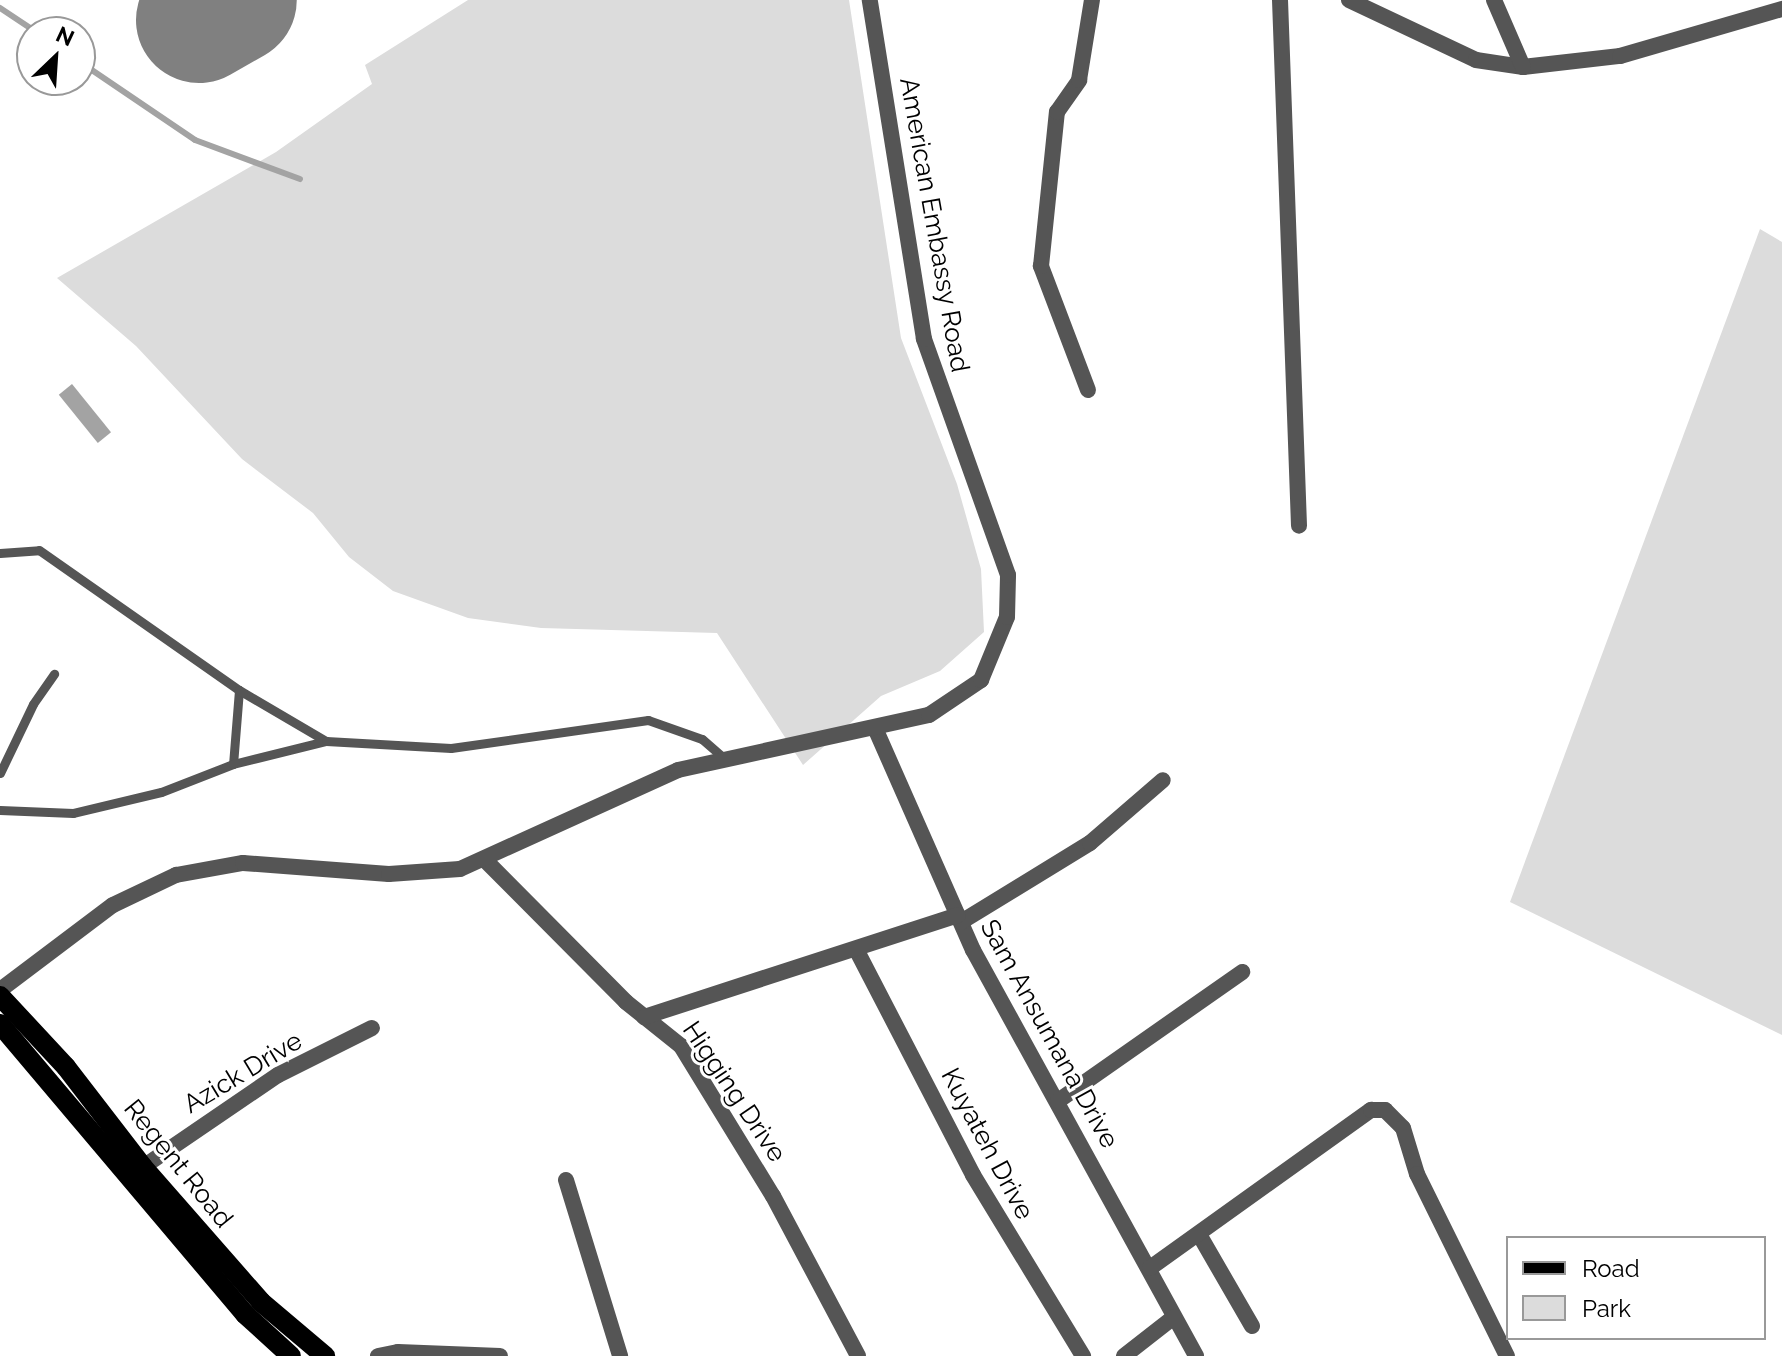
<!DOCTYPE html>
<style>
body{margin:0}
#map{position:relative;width:1782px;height:1356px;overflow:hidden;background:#fff;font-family:Raleway,sans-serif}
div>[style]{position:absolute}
.green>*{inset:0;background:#dcdcdc}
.water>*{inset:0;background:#a3a3a3;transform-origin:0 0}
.stream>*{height:6px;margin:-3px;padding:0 3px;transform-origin:3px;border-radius:3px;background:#a3a3a3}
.runway>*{height:126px;margin:-63px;padding:0 63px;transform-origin:63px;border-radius:63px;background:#808080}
.service>*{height:9px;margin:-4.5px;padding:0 4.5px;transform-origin:4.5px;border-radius:4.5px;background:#555}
.minor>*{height:16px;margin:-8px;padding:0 8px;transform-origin:8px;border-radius:8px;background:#555}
.tertiary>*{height:16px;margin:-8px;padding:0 8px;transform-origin:8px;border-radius:8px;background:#555}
.primary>*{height:20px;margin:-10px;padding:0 10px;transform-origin:10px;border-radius:10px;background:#000}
span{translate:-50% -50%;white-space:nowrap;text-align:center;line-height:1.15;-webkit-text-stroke:6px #fff;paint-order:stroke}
.street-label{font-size:26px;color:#000}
.legend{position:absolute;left:1506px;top:1236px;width:260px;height:104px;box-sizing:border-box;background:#fff;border:2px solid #999;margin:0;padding:10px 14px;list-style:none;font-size:24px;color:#000}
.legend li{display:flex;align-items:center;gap:16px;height:40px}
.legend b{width:40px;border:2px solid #999}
.north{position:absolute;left:16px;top:16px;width:80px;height:80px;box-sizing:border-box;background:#fff;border:2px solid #999;border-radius:50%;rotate:25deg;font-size:22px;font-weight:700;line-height:32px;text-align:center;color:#000}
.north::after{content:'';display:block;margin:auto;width:28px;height:36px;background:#000;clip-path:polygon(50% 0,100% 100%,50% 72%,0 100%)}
</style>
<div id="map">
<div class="green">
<i style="clip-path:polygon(468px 0,849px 0,901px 338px,957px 484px,981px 569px,984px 632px,940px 671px,881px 696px,803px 765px,717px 633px,541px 628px,468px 618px,393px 591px,349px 557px,313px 513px,242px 459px,136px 346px,57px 278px,276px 152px,372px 84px,365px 65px)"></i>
<i style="clip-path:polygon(1760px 229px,1782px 242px,1782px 1035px,1510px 902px)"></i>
</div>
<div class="water">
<i style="left:72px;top:384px;width:62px;height:17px;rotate:51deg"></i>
</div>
<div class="stream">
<i style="left:0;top:8px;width:43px;rotate:33.7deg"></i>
<i style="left:80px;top:62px;width:139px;rotate:34.1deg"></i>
<i style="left:195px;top:140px;width:112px;rotate:20.4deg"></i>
</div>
<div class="runway">
<i style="left:199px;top:20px;width:40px;rotate:-29.7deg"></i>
</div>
<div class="service">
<i style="left:0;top:553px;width:39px;rotate:-4deg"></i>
<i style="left:39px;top:550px;width:244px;rotate:35deg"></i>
<i style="left:239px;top:690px;width:74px;rotate:94.6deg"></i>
<i style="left:233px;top:764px;width:77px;rotate:158.7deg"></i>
<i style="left:161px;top:792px;width:90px;rotate:166.6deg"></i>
<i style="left:73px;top:813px;width:73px;rotate:-177.6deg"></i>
<i style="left:239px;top:690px;width:101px;rotate:30.4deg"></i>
<i style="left:233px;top:764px;width:96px;rotate:-13.9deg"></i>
<i style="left:326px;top:741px;width:125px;rotate:3.2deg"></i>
<i style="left:451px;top:748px;width:199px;rotate:-8.1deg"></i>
<i style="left:648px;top:720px;width:57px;rotate:19.4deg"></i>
<i style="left:702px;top:739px;width:28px;rotate:41deg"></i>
<i style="left:0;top:773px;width:76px;rotate:-64.4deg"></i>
<i style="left:33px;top:704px;width:37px;rotate:-55deg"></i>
</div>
<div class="minor">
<i style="left:1280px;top:0;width:526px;rotate:87.93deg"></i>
<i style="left:1349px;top:0;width:140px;rotate:25.3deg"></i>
<i style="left:1476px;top:60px;width:48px;rotate:8.5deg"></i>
<i style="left:1523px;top:67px;width:98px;rotate:-6.5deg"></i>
<i style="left:1620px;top:56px;width:169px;rotate:-16.2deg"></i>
<i style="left:1494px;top:0;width:73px;rotate:66.6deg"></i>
<i style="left:1088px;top:390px;width:133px;rotate:-110.8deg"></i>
<i style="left:1041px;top:266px;width:155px;rotate:-84.1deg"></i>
<i style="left:1057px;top:112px;width:39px;rotate:-55deg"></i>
<i style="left:1079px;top:80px;width:81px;rotate:-80.8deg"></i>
<i style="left:875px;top:728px;width:243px;rotate:66.2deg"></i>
<i style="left:973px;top:950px;width:463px;rotate:61.2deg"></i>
<i style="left:486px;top:861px;width:199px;rotate:45.2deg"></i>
<i style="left:626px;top:1002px;width:70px;rotate:38.7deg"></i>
<i style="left:681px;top:1046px;width:176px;rotate:58.5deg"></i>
<i style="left:773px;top:1196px;width:181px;rotate:62deg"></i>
<i style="left:961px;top:922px;width:151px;rotate:-31.5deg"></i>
<i style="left:1090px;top:843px;width:96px;rotate:-40.8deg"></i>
<i style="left:857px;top:951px;width:252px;rotate:62.6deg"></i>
<i style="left:973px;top:1175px;width:212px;rotate:58.7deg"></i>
<i style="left:644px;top:1017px;width:330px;rotate:-18deg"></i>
<i style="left:1058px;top:1101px;width:225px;rotate:-35deg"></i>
<i style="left:143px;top:1167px;width:163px;rotate:-34.3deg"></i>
<i style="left:278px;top:1075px;width:105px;rotate:-26.6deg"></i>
<i style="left:566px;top:1180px;width:184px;rotate:72.9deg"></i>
<i style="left:1200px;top:1236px;width:104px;rotate:60deg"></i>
<i style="left:1150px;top:1268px;width:272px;rotate:-35.6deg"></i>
<i style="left:1371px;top:1110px;width:14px"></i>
<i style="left:1385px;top:1110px;width:25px;rotate:45deg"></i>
<i style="left:1403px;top:1128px;width:48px;rotate:73.1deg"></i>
<i style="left:1417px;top:1174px;width:203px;rotate:63.7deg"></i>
<i style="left:378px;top:1356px;width:20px;rotate:-11deg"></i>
<i style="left:398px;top:1352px;width:102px;rotate:2.2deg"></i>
<i style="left:1124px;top:1356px;width:63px;rotate:-38deg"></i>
</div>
<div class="tertiary">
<i style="left:0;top:990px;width:141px;rotate:-37deg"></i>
<i style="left:113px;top:905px;width:70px;rotate:-25.5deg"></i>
<i style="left:176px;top:875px;width:68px;rotate:-10.2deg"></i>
<i style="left:243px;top:863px;width:146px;rotate:4.3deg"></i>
<i style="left:389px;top:874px;width:71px;rotate:-4deg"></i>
<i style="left:460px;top:869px;width:239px;rotate:-24.4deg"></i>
<i style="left:678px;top:770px;width:257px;rotate:-12.4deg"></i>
<i style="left:929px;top:715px;width:63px;rotate:-33.9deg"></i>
<i style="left:981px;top:680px;width:68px;rotate:-67.6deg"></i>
<i style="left:1007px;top:617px;width:42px;rotate:-88.6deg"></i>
<i style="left:1008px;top:575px;width:251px;rotate:-109.6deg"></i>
<i style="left:924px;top:339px;width:343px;rotate:-99.1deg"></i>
</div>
<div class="primary">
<i style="left:0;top:996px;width:97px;rotate:47.1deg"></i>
<i style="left:66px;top:1067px;width:126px;rotate:52.4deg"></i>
<i style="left:143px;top:1167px;width:179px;rotate:48.8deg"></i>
<i style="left:261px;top:1302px;width:84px;rotate:40.2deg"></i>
<i style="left:0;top:1024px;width:380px;rotate:49.8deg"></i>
<i style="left:245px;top:1314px;width:62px;rotate:42.4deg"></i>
</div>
<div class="street-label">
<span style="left:934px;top:225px;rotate:80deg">American Embassy Road</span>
<span style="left:1049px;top:1034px;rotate:61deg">Sam Ansumana Drive</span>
<span style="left:243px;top:1073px;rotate:-31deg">Azick Drive</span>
<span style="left:734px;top:1092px;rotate:56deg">Higging Drive</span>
<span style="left:987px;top:1144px;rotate:62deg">Kuyateh Drive</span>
<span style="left:178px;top:1164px;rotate:51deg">Regent Road</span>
</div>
<ul class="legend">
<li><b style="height:10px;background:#000"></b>Road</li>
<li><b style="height:22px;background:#dcdcdc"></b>Park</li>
</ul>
<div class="north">N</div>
</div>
